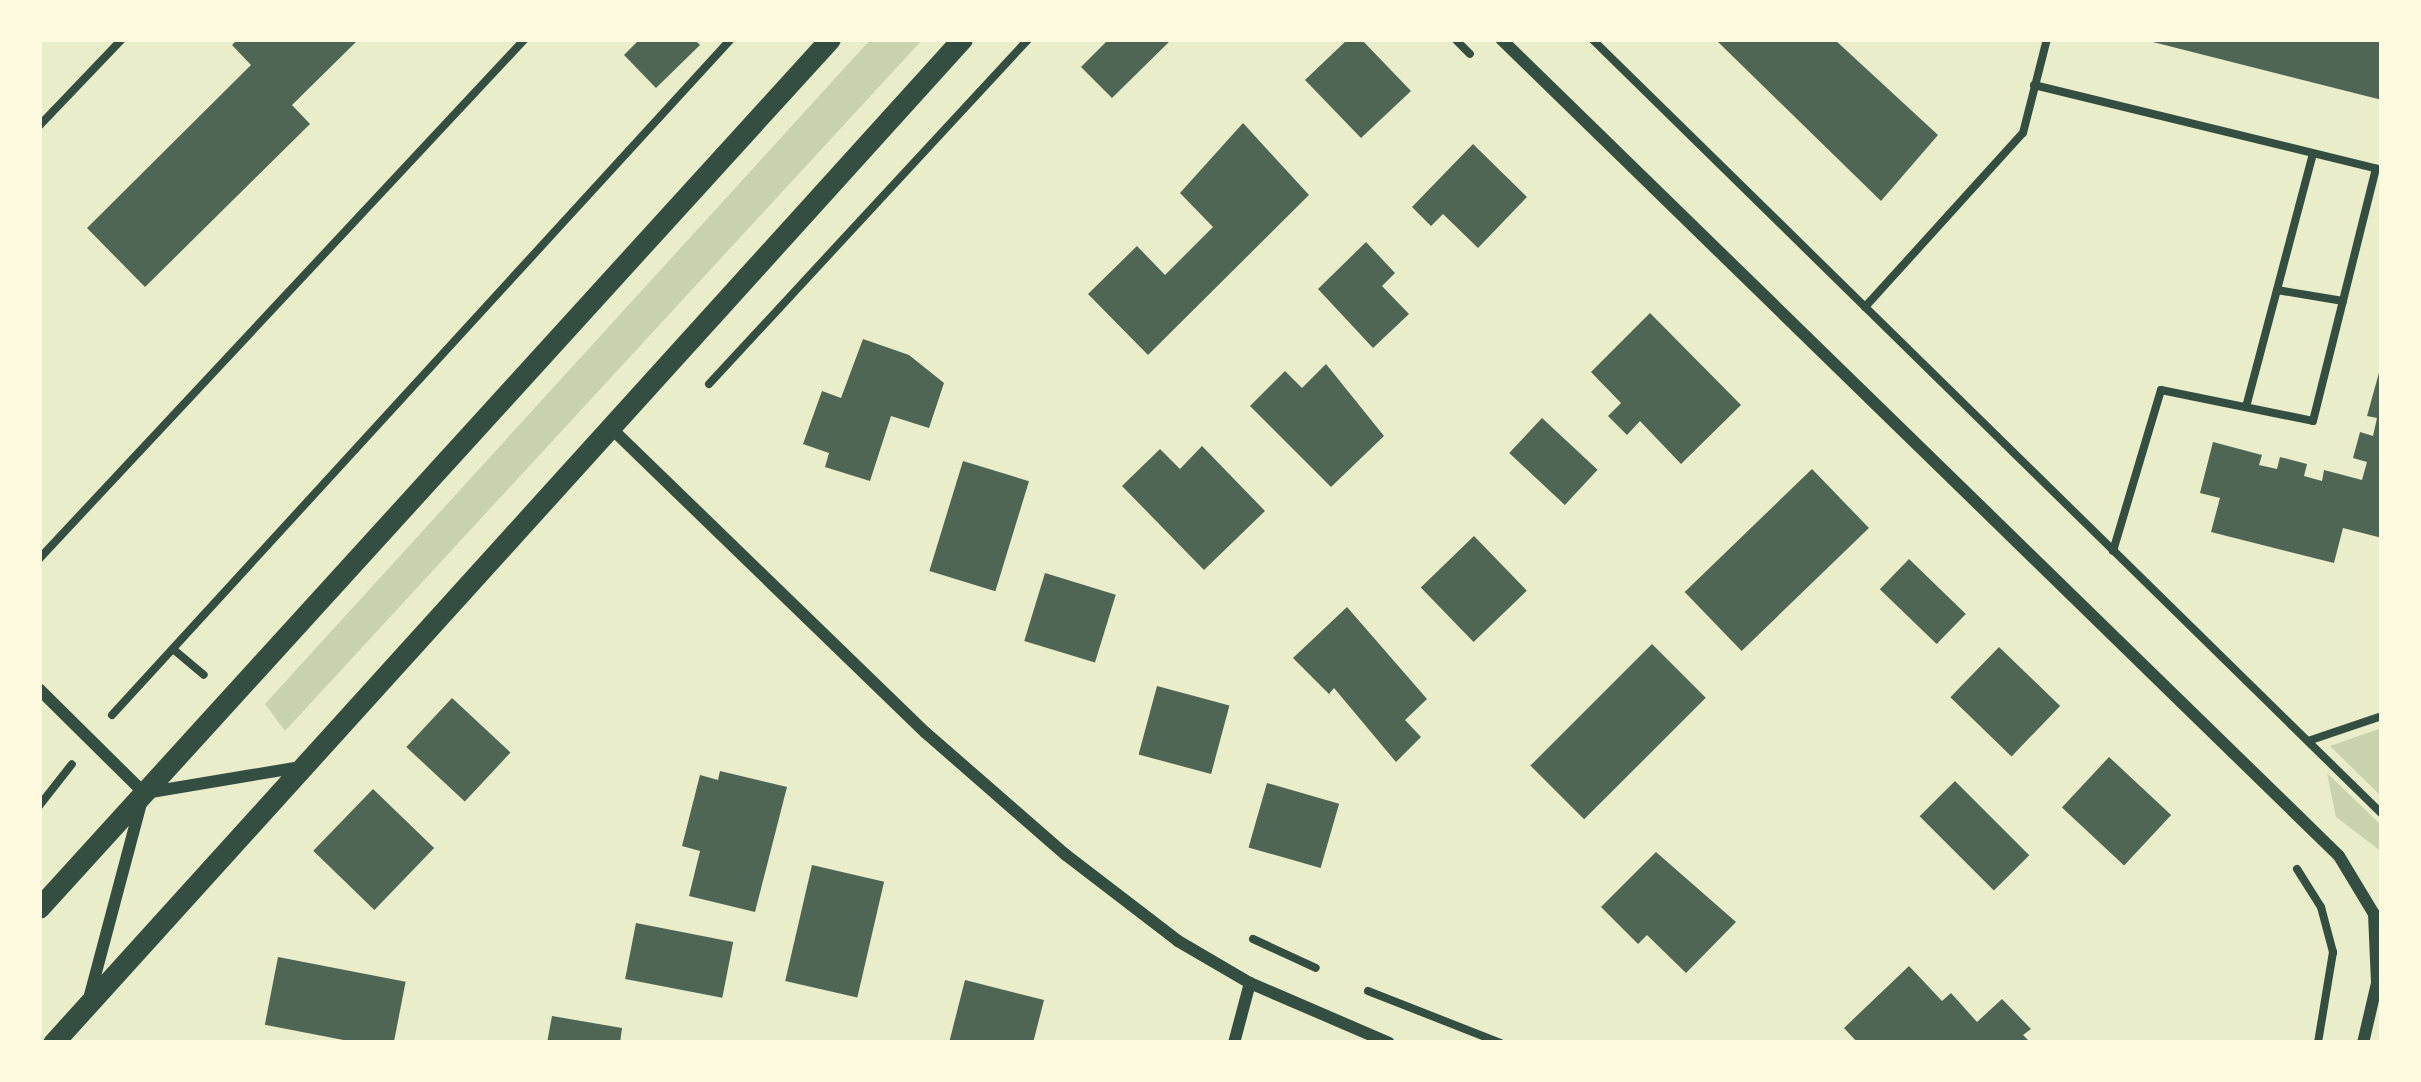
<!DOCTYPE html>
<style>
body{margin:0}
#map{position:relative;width:2421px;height:1082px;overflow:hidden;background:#e9edc9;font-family:Overpass,sans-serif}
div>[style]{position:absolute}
.green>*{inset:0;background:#cad2ad}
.building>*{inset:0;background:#4f6655;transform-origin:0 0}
.path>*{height:8px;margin:-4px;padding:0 4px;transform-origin:4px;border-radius:4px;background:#344e41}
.minor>*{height:12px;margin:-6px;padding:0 6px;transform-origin:6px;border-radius:6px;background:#344e41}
.tertiary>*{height:21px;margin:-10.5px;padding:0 10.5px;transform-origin:10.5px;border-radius:10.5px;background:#344e41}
span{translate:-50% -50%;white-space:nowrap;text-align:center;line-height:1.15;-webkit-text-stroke:9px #fefae0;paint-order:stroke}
.frame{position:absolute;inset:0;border:42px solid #fefae0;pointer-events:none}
</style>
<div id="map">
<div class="green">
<i style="clip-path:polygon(871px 39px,923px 39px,285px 731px,265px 704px)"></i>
<i style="clip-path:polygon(2382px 728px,2382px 797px,2330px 746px)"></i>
<i style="clip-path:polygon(2327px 773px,2382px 826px,2382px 852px,2336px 817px)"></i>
</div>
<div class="building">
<i style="clip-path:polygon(238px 39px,359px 39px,292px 105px,310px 124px,145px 287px,87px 228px,251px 65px,232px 45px)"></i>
<i style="clip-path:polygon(640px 39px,694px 39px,700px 45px,656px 88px,624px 55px)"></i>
<i style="clip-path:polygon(1109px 39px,1172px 39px,1112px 98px,1081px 67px)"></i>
<i style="clip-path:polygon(1348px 39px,1361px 39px,1411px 91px,1361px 138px,1305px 80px)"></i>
<i style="clip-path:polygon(1715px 39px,1834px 39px,1938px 135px,1881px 201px)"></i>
<i style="clip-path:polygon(2149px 39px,2382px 39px,2382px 100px,2149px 41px)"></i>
<i style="clip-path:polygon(1243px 123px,1309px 195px,1148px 355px,1088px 294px,1137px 246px,1165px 275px,1213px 227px,1180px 193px)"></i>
<i style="clip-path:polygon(1473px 144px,1527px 197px,1478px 248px,1443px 214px,1431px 226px,1412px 207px)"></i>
<i style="clip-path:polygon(1366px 242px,1395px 273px,1382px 286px,1409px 314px,1373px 348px,1318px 289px)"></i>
<i style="clip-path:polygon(1650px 313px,1741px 405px,1681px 464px,1640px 421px,1627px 435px,1608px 416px,1621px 403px,1591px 372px)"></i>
<i style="clip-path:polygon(863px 339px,909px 355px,944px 383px,929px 428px,891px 416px,870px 481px,825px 467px,829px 453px,803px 444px,822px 391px,841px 398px)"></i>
<i style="clip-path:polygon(2382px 362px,2382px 538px,2343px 528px,2334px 563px,2211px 532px,2220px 498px,2200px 493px,2213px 442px,2262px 455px,2259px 465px,2277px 469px,2280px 457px,2307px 464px,2304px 476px,2322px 481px,2324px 470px,2362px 480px,2367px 462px,2353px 458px,2360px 432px,2373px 436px,2377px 418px,2367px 416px)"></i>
<i style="clip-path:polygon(1326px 364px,1384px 436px,1331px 487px,1250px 406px,1285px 371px,1302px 388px)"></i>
<i style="left:1542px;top:418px;width:76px;height:48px;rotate:43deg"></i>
<i style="clip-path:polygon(1202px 446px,1265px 511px,1204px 570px,1122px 486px,1160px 449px,1180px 469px)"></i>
<i style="left:963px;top:461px;width:69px;height:115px;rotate:17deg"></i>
<i style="left:1812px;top:469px;width:82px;height:177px;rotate:46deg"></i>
<i style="left:1474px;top:536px;width:76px;height:74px;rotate:46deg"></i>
<i style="left:1909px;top:559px;width:79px;height:42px;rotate:44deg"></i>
<i style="left:1045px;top:573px;width:74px;height:71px;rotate:17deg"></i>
<i style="clip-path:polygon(1347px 607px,1427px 699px,1405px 720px,1421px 737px,1396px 762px,1334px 688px,1329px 694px,1293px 658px)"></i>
<i style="left:1652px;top:644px;width:76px;height:172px;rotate:45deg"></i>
<i style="left:1999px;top:647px;width:85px;height:70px;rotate:44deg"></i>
<i style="left:1157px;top:686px;width:75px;height:71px;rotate:15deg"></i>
<i style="left:452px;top:698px;width:80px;height:67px;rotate:43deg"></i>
<i style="left:2109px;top:757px;width:85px;height:69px;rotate:43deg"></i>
<i style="clip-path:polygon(720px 771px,787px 787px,755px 912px,689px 896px,700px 851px,682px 846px,700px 775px,718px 780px)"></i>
<i style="left:1955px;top:781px;width:105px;height:50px;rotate:45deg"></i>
<i style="left:1267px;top:783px;width:75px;height:67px;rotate:16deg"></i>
<i style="left:373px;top:789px;width:85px;height:86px;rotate:44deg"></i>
<i style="clip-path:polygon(1656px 852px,1736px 922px,1686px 973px,1647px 935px,1638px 944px,1601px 907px)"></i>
<i style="left:812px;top:865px;width:74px;height:119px;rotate:13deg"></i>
<i style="left:636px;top:923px;width:99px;height:57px;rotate:11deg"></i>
<i style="left:278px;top:957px;width:130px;height:69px;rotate:11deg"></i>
<i style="clip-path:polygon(1909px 966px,1942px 1001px,1951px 993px,1977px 1022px,2002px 999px,2031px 1029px,2023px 1035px,2031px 1043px,1858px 1043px,1844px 1028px)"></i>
<i style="clip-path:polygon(965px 980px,1044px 1000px,1033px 1043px,949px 1043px)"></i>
<i style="clip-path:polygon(552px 1016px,622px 1028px,620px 1043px,547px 1043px)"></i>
</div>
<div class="path">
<i style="left:1455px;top:39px;width:21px;rotate:45deg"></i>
<i style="left:1592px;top:39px;width:1107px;rotate:44.45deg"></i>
<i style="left:2034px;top:85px;width:358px;rotate:13.7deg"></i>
<i style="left:39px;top:126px;width:120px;rotate:-46.3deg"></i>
<i style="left:2277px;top:290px;width:67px;rotate:9.5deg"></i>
<i style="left:1865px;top:307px;width:235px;rotate:-47.8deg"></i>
<i style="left:2023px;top:133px;width:97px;rotate:-75.7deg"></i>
<i style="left:709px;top:384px;width:471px;rotate:-47.2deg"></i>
<i style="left:2246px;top:407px;width:262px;rotate:-75.2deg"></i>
<i style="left:2113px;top:551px;width:168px;rotate:-73.4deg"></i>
<i style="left:2161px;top:390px;width:155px;rotate:11.5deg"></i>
<i style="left:2313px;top:421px;width:260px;rotate:-76deg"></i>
<i style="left:39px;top:559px;width:712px;rotate:-46.94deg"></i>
<i style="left:173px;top:649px;width:40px;rotate:40deg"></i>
<i style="left:112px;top:715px;width:917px;rotate:-47.52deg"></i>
<i style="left:2308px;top:741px;width:78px;rotate:-18.7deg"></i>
<i style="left:39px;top:806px;width:53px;rotate:-51.8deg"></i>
<i style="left:2297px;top:869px;width:45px;rotate:57.7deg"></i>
<i style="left:2321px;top:907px;width:47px;rotate:75.1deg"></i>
<i style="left:2333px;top:952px;width:92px;rotate:99.4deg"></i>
<i style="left:1253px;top:939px;width:69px;rotate:24.7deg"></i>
<i style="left:1368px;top:991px;width:143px;rotate:21.4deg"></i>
</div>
<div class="minor">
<i style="left:1501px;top:39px;width:1170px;rotate:44.27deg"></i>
<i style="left:2339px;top:856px;width:68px;rotate:58.9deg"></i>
<i style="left:2374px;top:914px;width:69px;rotate:87.5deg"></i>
<i style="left:2377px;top:983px;width:62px;rotate:103.1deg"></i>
<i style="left:611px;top:428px;width:438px;rotate:44.1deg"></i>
<i style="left:926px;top:733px;width:186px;rotate:41.1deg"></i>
<i style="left:1066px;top:855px;width:141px;rotate:37.5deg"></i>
<i style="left:1178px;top:941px;width:83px;rotate:30.3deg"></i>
<i style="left:1250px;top:983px;width:151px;rotate:23.3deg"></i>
<i style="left:39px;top:689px;width:148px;rotate:44.7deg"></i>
<i style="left:145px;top:793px;width:157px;rotate:-9.5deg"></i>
<i style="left:90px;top:995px;width:202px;rotate:-75.1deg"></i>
<i style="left:1234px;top:1043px;width:62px;rotate:-75.1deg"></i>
</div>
<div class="tertiary">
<i style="left:39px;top:908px;width:1175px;rotate:-47.69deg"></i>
<i style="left:53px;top:1043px;width:1354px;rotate:-47.84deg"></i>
</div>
<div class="frame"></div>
</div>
